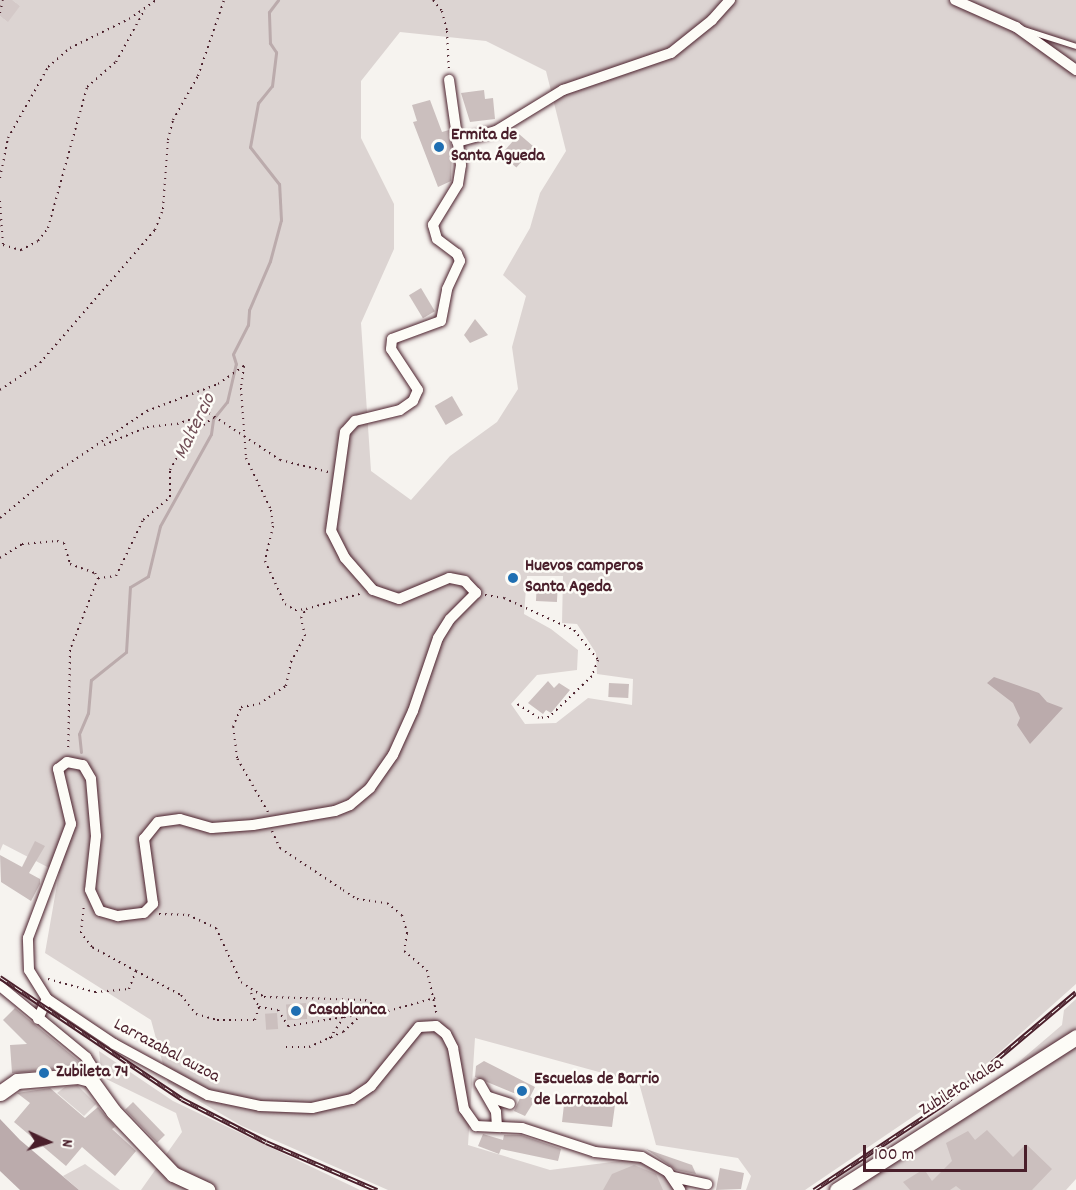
<!DOCTYPE html>
<meta charset="utf-8">
<style>
body{margin:0}
#map{position:relative;width:1076px;height:1190px;overflow:hidden;background:#f6f3ef;font-family:Dekko,sans-serif}
div>[style]{position:absolute}
.green>*{inset:0;background:#dcd4d2}
.water>*{inset:0;background:#bbabac}
.stream>*{height:3px;margin:-1.5px;padding:0 1.5px;transform-origin:1.5px;border-radius:1.5px;background:#bbabac}
.building>*{inset:0;background:#cbbfbe;transform-origin:0 0}
.highway-tunnel>*{height:20px;margin-top:-10px;transform-origin:0;background:repeating-linear-gradient(90deg,#d4c9c8 0 20px,transparent 0 30px)}
.path>*{height:2px;margin-top:-1px;transform-origin:0;background:repeating-linear-gradient(90deg,#4a1f2b 0 1.5px,transparent 0 6px)}
.roads{filter:drop-shadow(0 0 2px #4a1f2b) drop-shadow(0 0 2px #4a1f2b)}
.lane>*{height:5px;margin:-2.5px;padding:0 2.5px;transform-origin:2.5px;border-radius:2.5px;background:#fdfcf7}
.street>*{height:10px;margin:-5px;padding:0 5px;transform-origin:5px;border-radius:5px;background:#fdfcf7}
.secondary>*{height:15px;margin:-7.5px;padding:0 7.5px;transform-origin:7.5px;border-radius:7.5px;background:#fdfcf7}
.rail>*{height:5px;margin-top:-2.5px;transform-origin:0;background:repeating-linear-gradient(90deg,#fdfcf7 0 9px,#4a1f2b 0 18px);box-sizing:border-box;border-block:2px solid #4a1f2b}
.dots>*{width:16px;height:16px;translate:-50% -50%;box-sizing:border-box;border:3px solid #fdfcf7;border-radius:50%}
span{translate:-50% -50%;white-space:nowrap;text-align:center;line-height:1.15;-webkit-text-stroke:5px #fdfcf7;paint-order:stroke}
.poi-label{font-size:18px;color:#4a1f2b;font-weight:700}
.left{translate:0 -50%;text-align:left}
.street-label{font-size:18px;color:#4a1f2b}
.water-label{font-size:20px;color:#725058;font-style:italic}
.north{position:absolute;left:18px;top:1112px;width:60px;height:60px;-webkit-text-stroke:4px #fdfcf7;paint-order:stroke;rotate:94deg;font-size:16px;font-weight:700;line-height:24px;text-align:center;color:#4a1f2b}
.north::after{content:'';display:block;margin:auto;width:21px;height:27px;background:#4a1f2b;clip-path:polygon(50% 0,100% 100%,50% 72%,0 100%)}
.scale{position:absolute;left:863px;top:1145px;width:164px;height:27px;box-sizing:border-box;border:3px solid #4a1f2b;border-top:0;padding-left:8px;font-size:18px;line-height:21px;white-space:nowrap;color:#4a1f2b;-webkit-text-stroke:4px #fdfcf7;paint-order:stroke}
</style>
<div id="map">
<div class="green">
<i style="clip-path:polygon(evenodd,0 0,1076px 0,1076px 984px,973px 1076px,805px 1190px,746px 1190px,751px 1176px,738px 1158px,656px 1145px,639px 1083px,475px 1038px,468px 1145px,550px 1170px,627px 1160px,643px 1163px,665px 1175px,676px 1190px,388px 1190px,242px 1126px,168px 1083px,151px 1020px,45px 953px,59px 873px,3px 844px,0 851px,0 0,400px 32px,486px 41px,546px 71px,566px 151px,540px 193px,530px 228px,503px 275px,526px 296px,512px 347px,518px 389px,497px 422px,450px 456px,411px 500px,371px 471px,361px 323px,394px 249px,394px 204px,361px 138px,361px 81px,400px 32px,0 0,527px 576px,563px 576px,562px 623px,577px 624px,596px 653px,597px 674px,633px 679px,632px 705px,588px 698px,556px 723px,525px 724px,511px 704px,537px 675px,577px 670px,578px 650px,551px 629px,524px 614px,527px 576px)"></i>
<i style="clip-path:polygon(1076px 999px,1076px 1030px,1001px 1077px,1062px 1025px,1064px 1010px)"></i>
<i style="clip-path:polygon(1076px 1038px,1076px 1179px,1066px 1190px,842px 1190px)"></i>
<i style="clip-path:polygon(99px 1051px,173px 1101px,360px 1190px,141px 1190px,182px 1132px,176px 1113px,102px 1077px)"></i>
<i style="clip-path:polygon(77px 1085px,96px 1104px,84px 1116px,57px 1093px,65px 1087px)"></i>
<i style="clip-path:polygon(85px 1164px,120px 1190px,79px 1190px,63px 1176px)"></i>
</div>
<div class="water">
<i style="clip-path:polygon(994px 677px,1039px 693px,1047px 702px,1063px 708px,1030px 744px,1017px 725px,1020px 718px,1013px 703px,987px 683px)"></i>
<i style="clip-path:polygon(0 1119px,20px 1140px,79px 1190px,20px 1190px,0 1171px)"></i>
</div>
<div class="stream">
<i style="left:81px;top:752px;width:18px;rotate:-96deg"></i>
<i style="left:79px;top:734px;width:23px;rotate:-67deg"></i>
<i style="left:88px;top:713px;width:33px;rotate:-85deg"></i>
<i style="left:91px;top:680px;width:45px;rotate:-38.7deg"></i>
<i style="left:126px;top:652px;width:65px;rotate:-86.5deg"></i>
<i style="left:130px;top:587px;width:21px;rotate:-31deg"></i>
<i style="left:148px;top:576px;width:51px;rotate:-76.5deg"></i>
<i style="left:160px;top:526px;width:105px;rotate:-61deg"></i>
<i style="left:211px;top:434px;width:15px;rotate:-82deg"></i>
<i style="left:213px;top:419px;width:22px;rotate:-51deg"></i>
<i style="left:227px;top:402px;width:39px;rotate:-77deg"></i>
<i style="left:236px;top:364px;width:10px;rotate:-107deg"></i>
<i style="left:233px;top:354px;width:33px;rotate:-63deg"></i>
<i style="left:248px;top:325px;width:15px;rotate:-86deg"></i>
<i style="left:249px;top:310px;width:53px;rotate:-66.8deg"></i>
<i style="left:270px;top:261px;width:42px;rotate:-75deg"></i>
<i style="left:281px;top:220px;width:36px;rotate:-93deg"></i>
<i style="left:279px;top:184px;width:47px;rotate:-128.1deg"></i>
<i style="left:250px;top:147px;width:45px;rotate:-79.7deg"></i>
<i style="left:258px;top:103px;width:22px;rotate:-51deg"></i>
<i style="left:272px;top:86px;width:34px;rotate:-83deg"></i>
<i style="left:276px;top:52px;width:11px;rotate:-124deg"></i>
<i style="left:270px;top:43px;width:31px;rotate:-92deg"></i>
<i style="left:269px;top:12px;width:15px;rotate:-53deg"></i>
</div>
<div class="building">
<i style="clip-path:polygon(484px 90px,485px 99px,493px 98px,495px 119px,470px 122px,461px 93px)"></i>
<i style="clip-path:polygon(430px 100px,442px 132px,449px 130px,452px 154px,451px 181px,438px 187px,413px 122px,417px 121px,412px 105px)"></i>
<i style="left:519px;top:134px;width:20px;height:27px;rotate:41deg"></i>
<i style="left:421px;top:288px;width:27px;height:14px;rotate:59deg"></i>
<i style="clip-path:polygon(475px 319px,488px 335px,470px 343px,464px 335px)"></i>
<i style="left:452px;top:396px;width:22px;height:20px;rotate:60deg"></i>
<i style="left:537px;top:581px;width:21px;height:20px;rotate:3deg"></i>
<i style="clip-path:polygon(548px 681px,554px 688px,559px 683px,570px 690px,551px 713px,546px 710px,543px 714px,528px 703px)"></i>
<i style="left:609px;top:683px;width:20px;height:14px;rotate:3deg"></i>
<i style="clip-path:polygon(35px 841px,45px 846px,29px 873px,40px 879px,40px 884px,31px 901px,1px 882px,0 855px,22px 867px)"></i>
<i style="left:306px;top:1003px;width:16px;height:20px;rotate:86deg"></i>
<i style="clip-path:polygon(15px 1008px,80px 1062px,83px 1067px,12px 1073px,10px 1045px,27px 1044px,3px 1020px)"></i>
<i style="left:277px;top:1013px;width:16px;height:12px;rotate:86deg"></i>
<i style="clip-path:polygon(484px 1061px,535px 1087px,530px 1097px,535px 1100px,525px 1116px,514px 1111px,521px 1096px,475px 1077px,476px 1066px)"></i>
<i style="clip-path:polygon(50px 1088px,85px 1118px,98px 1107px,115px 1127px,112px 1129px,136px 1151px,115px 1176px,82px 1147px,66px 1166px,14px 1122px,30px 1103px,17px 1093px)"></i>
<i style="clip-path:polygon(565px 1096px,581px 1098px,581px 1102px,589px 1104px,615px 1105px,612px 1127px,562px 1122px)"></i>
<i style="left:133px;top:1102px;width:46px;height:11px;rotate:46deg"></i>
<i style="clip-path:polygon(987px 1130px,1013px 1157px,1026px 1144px,1052px 1169px,1032px 1190px,961px 1190px,956px 1186px,950px 1190px,910px 1190px,903px 1182px,924px 1169px,932px 1181px,952px 1161px,946px 1143px,968px 1131px,975px 1140px)"></i>
<i style="clip-path:polygon(483px 1134px,503px 1140px,504px 1135px,521px 1135px,561px 1149px,558px 1161px,501px 1149px,499px 1154px,478px 1146px)"></i>
<i style="clip-path:polygon(646px 1149px,692px 1165px,696px 1174px,676px 1170px)"></i>
<i style="clip-path:polygon(634px 1165px,656px 1174px,663px 1190px,603px 1190px,612px 1174px)"></i>
<i style="clip-path:polygon(720px 1168px,744px 1173px,741px 1189px,716px 1190px)"></i>
</div>
<div class="highway-tunnel">
<i style="left:0;top:16px;width:20px;rotate:-53deg"></i>
</div>
<div class="path">
<i style="left:433px;top:0;width:14px;rotate:51deg"></i>
<i style="left:442px;top:11px;width:21px;rotate:76deg"></i>
<i style="left:447px;top:31px;width:40px;rotate:87.1deg"></i>
<i style="left:0;top:13px;width:13px;rotate:-77deg"></i>
<i style="left:0;top:178px;width:41px;rotate:-78.7deg"></i>
<i style="left:8px;top:138px;width:81px;rotate:-60.6deg"></i>
<i style="left:48px;top:67px;width:29px;rotate:-41deg"></i>
<i style="left:70px;top:48px;width:66px;rotate:-26.2deg"></i>
<i style="left:129px;top:19px;width:33px;rotate:-35deg"></i>
<i style="left:0;top:201px;width:44px;rotate:86.1deg"></i>
<i style="left:3px;top:245px;width:19px;rotate:16deg"></i>
<i style="left:21px;top:250px;width:19px;rotate:-28deg"></i>
<i style="left:38px;top:241px;width:16px;rotate:-52deg"></i>
<i style="left:48px;top:228px;width:146px;rotate:-74.5deg"></i>
<i style="left:87px;top:87px;width:38px;rotate:-41deg"></i>
<i style="left:116px;top:62px;width:60px;rotate:-61.3deg"></i>
<i style="left:0;top:390px;width:48px;rotate:-34deg"></i>
<i style="left:40px;top:363px;width:176px;rotate:-49.2deg"></i>
<i style="left:155px;top:230px;width:22px;rotate:-69deg"></i>
<i style="left:163px;top:209px;width:69px;rotate:-85.9deg"></i>
<i style="left:168px;top:140px;width:21px;rotate:-76deg"></i>
<i style="left:173px;top:120px;width:51px;rotate:-60.4deg"></i>
<i style="left:198px;top:76px;width:80px;rotate:-71.1deg"></i>
<i style="left:104px;top:445px;width:47px;rotate:-22.7deg"></i>
<i style="left:147px;top:427px;width:30px;rotate:-6deg"></i>
<i style="left:177px;top:424px;width:34px;rotate:-19deg"></i>
<i style="left:209px;top:413px;width:85px;rotate:33.5deg"></i>
<i style="left:280px;top:460px;width:50px;rotate:13.8deg"></i>
<i style="left:0;top:518px;width:67px;rotate:-39.6deg"></i>
<i style="left:52px;top:475px;width:115px;rotate:-34deg"></i>
<i style="left:147px;top:411px;width:76px;rotate:-20.8deg"></i>
<i style="left:218px;top:384px;width:32px;rotate:-35deg"></i>
<i style="left:244px;top:366px;width:22px;rotate:98deg"></i>
<i style="left:241px;top:388px;width:70px;rotate:85.9deg"></i>
<i style="left:246px;top:458px;width:58px;rotate:64.3deg"></i>
<i style="left:271px;top:510px;width:16px;rotate:83deg"></i>
<i style="left:273px;top:526px;width:36px;rotate:103deg"></i>
<i style="left:265px;top:561px;width:47px;rotate:65.1deg"></i>
<i style="left:285px;top:604px;width:12px;rotate:31deg"></i>
<i style="left:295px;top:610px;width:11px;rotate:-5deg"></i>
<i style="left:306px;top:609px;width:59px;rotate:-15.7deg"></i>
<i style="left:0;top:558px;width:26px;rotate:-32deg"></i>
<i style="left:22px;top:544px;width:35px;rotate:-5deg"></i>
<i style="left:57px;top:541px;width:7px;rotate:16deg"></i>
<i style="left:64px;top:543px;width:22px;rotate:74deg"></i>
<i style="left:70px;top:564px;width:27px;rotate:20deg"></i>
<i style="left:95px;top:573px;width:6px;rotate:59deg"></i>
<i style="left:98px;top:578px;width:77px;rotate:111.3deg"></i>
<i style="left:70px;top:650px;width:102px;rotate:91.1deg"></i>
<i style="left:98px;top:578px;width:18px;rotate:-6deg"></i>
<i style="left:116px;top:576px;width:62px;rotate:-64.3deg"></i>
<i style="left:143px;top:520px;width:35px;rotate:-40deg"></i>
<i style="left:170px;top:497px;width:27px;rotate:-90deg"></i>
<i style="left:170px;top:470px;width:39px;rotate:-61deg"></i>
<i style="left:189px;top:436px;width:31px;rotate:-37deg"></i>
<i style="left:485px;top:595px;width:19px;rotate:9deg"></i>
<i style="left:504px;top:598px;width:77px;rotate:24.6deg"></i>
<i style="left:574px;top:630px;width:38px;rotate:51deg"></i>
<i style="left:598px;top:660px;width:17px;rotate:111deg"></i>
<i style="left:592px;top:676px;width:59px;rotate:136.4deg"></i>
<i style="left:549px;top:717px;width:10px;rotate:174deg"></i>
<i style="left:539px;top:718px;width:27px;rotate:-147deg"></i>
<i style="left:268px;top:812px;width:62px;rotate:-119.9deg"></i>
<i style="left:237px;top:758px;width:31px;rotate:-97deg"></i>
<i style="left:233px;top:727px;width:22px;rotate:-68deg"></i>
<i style="left:241px;top:707px;width:18px;rotate:-9deg"></i>
<i style="left:259px;top:704px;width:32px;rotate:-34deg"></i>
<i style="left:286px;top:686px;width:25px;rotate:-78deg"></i>
<i style="left:291px;top:662px;width:30px;rotate:-62deg"></i>
<i style="left:305px;top:636px;width:18px;rotate:-103deg"></i>
<i style="left:301px;top:618px;width:10px;rotate:-61deg"></i>
<i style="left:272px;top:831px;width:19px;rotate:65deg"></i>
<i style="left:280px;top:848px;width:76px;rotate:33.7deg"></i>
<i style="left:343px;top:890px;width:17px;rotate:33deg"></i>
<i style="left:357px;top:899px;width:30px;rotate:8deg"></i>
<i style="left:387px;top:903px;width:19px;rotate:39deg"></i>
<i style="left:402px;top:915px;width:19px;rotate:74deg"></i>
<i style="left:407px;top:933px;width:18px;rotate:99deg"></i>
<i style="left:404px;top:951px;width:30px;rotate:40deg"></i>
<i style="left:427px;top:970px;width:47px;rotate:77.7deg"></i>
<i style="left:159px;top:914px;width:29px;rotate:2deg"></i>
<i style="left:188px;top:915px;width:31px;rotate:25deg"></i>
<i style="left:216px;top:928px;width:60px;rotate:65.2deg"></i>
<i style="left:241px;top:982px;width:27px;rotate:33deg"></i>
<i style="left:264px;top:997px;width:101px;rotate:1.7deg"></i>
<i style="left:365px;top:1000px;width:25px;rotate:26deg"></i>
<i style="left:388px;top:1011px;width:49px;rotate:-15.5deg"></i>
<i style="left:136px;top:971px;width:51px;rotate:28.1deg"></i>
<i style="left:181px;top:995px;width:24px;rotate:52deg"></i>
<i style="left:196px;top:1014px;width:22px;rotate:16deg"></i>
<i style="left:217px;top:1020px;width:38px"></i>
<i style="left:255px;top:1020px;width:14px;rotate:-73deg"></i>
<i style="left:48px;top:979px;width:49px;rotate:15.5deg"></i>
<i style="left:95px;top:992px;width:34px;rotate:-5deg"></i>
<i style="left:129px;top:989px;width:19px;rotate:-69deg"></i>
<i style="left:136px;top:971px;width:50px;rotate:-151.4deg"></i>
<i style="left:92px;top:947px;width:18px;rotate:-128deg"></i>
<i style="left:81px;top:933px;width:29px;rotate:-84deg"></i>
<i style="left:251px;top:993px;width:16px;rotate:60deg"></i>
<i style="left:259px;top:1007px;width:19px;rotate:9deg"></i>
<i style="left:278px;top:1010px;width:19px;rotate:58deg"></i>
<i style="left:288px;top:1026px;width:57px;rotate:-9.1deg"></i>
<i style="left:344px;top:1017px;width:27px;rotate:124deg"></i>
<i style="left:344px;top:1017px;width:15px;rotate:-8deg"></i>
<i style="left:286px;top:1047px;width:23px"></i>
<i style="left:309px;top:1047px;width:37px;rotate:-24deg"></i>
<i style="left:343px;top:1032px;width:25px;rotate:-43deg"></i>
<i style="left:361px;top:1015px;width:26px;rotate:-7deg"></i>
</div>
<div class="roads">
<div class="lane">
<i style="left:1023px;top:29px;width:56px;rotate:17.8deg"></i>
</div>
<div class="street">
<i style="left:955px;top:0;width:67px;rotate:23.9deg"></i>
<i style="left:1016px;top:27px;width:74px;rotate:35.6deg"></i>
<i style="left:457px;top:142px;width:41px;rotate:-15.8deg"></i>
<i style="left:496px;top:131px;width:79px;rotate:-31.5deg"></i>
<i style="left:563px;top:90px;width:114px;rotate:-18.9deg"></i>
<i style="left:671px;top:53px;width:53px;rotate:-38.8deg"></i>
<i style="left:712px;top:20px;width:27px;rotate:-48deg"></i>
<i style="left:0;top:986px;width:112px;rotate:39.5deg"></i>
<i style="left:86px;top:1057px;width:13px;rotate:58deg"></i>
<i style="left:93px;top:1068px;width:11px;rotate:105deg"></i>
<i style="left:47px;top:999px;width:81px;rotate:33.9deg"></i>
<i style="left:114px;top:1044px;width:107px;rotate:28.5deg"></i>
<i style="left:208px;top:1095px;width:53px;rotate:11.9deg"></i>
<i style="left:260px;top:1106px;width:52px;rotate:2.2deg"></i>
<i style="left:312px;top:1108px;width:41px;rotate:-12.7deg"></i>
<i style="left:352px;top:1099px;width:23px;rotate:-34deg"></i>
<i style="left:371px;top:1086px;width:76px;rotate:-50.9deg"></i>
<i style="left:419px;top:1027px;width:17px;rotate:-3deg"></i>
<i style="left:436px;top:1026px;width:13px;rotate:39deg"></i>
<i style="left:446px;top:1034px;width:16px;rotate:63deg"></i>
<i style="left:453px;top:1048px;width:62px;rotate:79.8deg"></i>
<i style="left:464px;top:1109px;width:21px;rotate:55deg"></i>
<i style="left:476px;top:1126px;width:46px;rotate:2.5deg"></i>
<i style="left:522px;top:1128px;width:77px;rotate:18.2deg"></i>
<i style="left:595px;top:1152px;width:47px;rotate:6.1deg"></i>
<i style="left:642px;top:1157px;width:30px;rotate:30deg"></i>
<i style="left:668px;top:1172px;width:22px;rotate:56deg"></i>
<i style="left:38px;top:1019px;width:22px;rotate:-66deg"></i>
<i style="left:47px;top:999px;width:34px;rotate:-122deg"></i>
<i style="left:29px;top:970px;width:32px;rotate:-92deg"></i>
<i style="left:28px;top:938px;width:122px;rotate:-69.3deg"></i>
<i style="left:71px;top:824px;width:57px;rotate:-103.3deg"></i>
<i style="left:58px;top:769px;width:11px;rotate:-38deg"></i>
<i style="left:67px;top:762px;width:16px;rotate:11deg"></i>
<i style="left:83px;top:765px;width:16px;rotate:60deg"></i>
<i style="left:91px;top:779px;width:57px;rotate:85deg"></i>
<i style="left:96px;top:836px;width:54px;rotate:96.3deg"></i>
<i style="left:90px;top:890px;width:23px;rotate:65deg"></i>
<i style="left:100px;top:911px;width:19px;rotate:16deg"></i>
<i style="left:118px;top:916px;width:26px;rotate:-7deg"></i>
<i style="left:144px;top:913px;width:13px;rotate:-45deg"></i>
<i style="left:153px;top:904px;width:66px;rotate:-97.9deg"></i>
<i style="left:144px;top:839px;width:22px;rotate:-51deg"></i>
<i style="left:158px;top:822px;width:22px;rotate:-8deg"></i>
<i style="left:180px;top:819px;width:33px;rotate:16deg"></i>
<i style="left:212px;top:828px;width:41px;rotate:-4.2deg"></i>
<i style="left:253px;top:825px;width:83px;rotate:-9.7deg"></i>
<i style="left:335px;top:811px;width:16px;rotate:-22deg"></i>
<i style="left:350px;top:805px;width:26px;rotate:-40deg"></i>
<i style="left:370px;top:788px;width:40px;rotate:-55.1deg"></i>
<i style="left:393px;top:755px;width:48px;rotate:-65.6deg"></i>
<i style="left:413px;top:711px;width:77px;rotate:-71.1deg"></i>
<i style="left:438px;top:638px;width:22px;rotate:-58deg"></i>
<i style="left:450px;top:619px;width:37px;rotate:-45deg"></i>
<i style="left:476px;top:593px;width:16px;rotate:-133deg"></i>
<i style="left:465px;top:581px;width:16px;rotate:-169deg"></i>
<i style="left:449px;top:578px;width:54px;rotate:157.2deg"></i>
<i style="left:399px;top:599px;width:28px;rotate:-161deg"></i>
<i style="left:373px;top:590px;width:43px;rotate:-131.2deg"></i>
<i style="left:345px;top:558px;width:30px;rotate:-117deg"></i>
<i style="left:331px;top:531px;width:100px;rotate:-82deg"></i>
<i style="left:345px;top:432px;width:15px;rotate:-48deg"></i>
<i style="left:355px;top:421px;width:46px;rotate:-13.7deg"></i>
<i style="left:400px;top:410px;width:16px;rotate:-35deg"></i>
<i style="left:413px;top:401px;width:12px;rotate:-66deg"></i>
<i style="left:418px;top:390px;width:49px;rotate:-123.4deg"></i>
<i style="left:391px;top:349px;width:10px;rotate:-84deg"></i>
<i style="left:392px;top:339px;width:52px;rotate:-20.2deg"></i>
<i style="left:441px;top:321px;width:33px;rotate:-79deg"></i>
<i style="left:447px;top:289px;width:31px;rotate:-65deg"></i>
<i style="left:460px;top:261px;width:8px;rotate:-113deg"></i>
<i style="left:457px;top:254px;width:25px;rotate:-143deg"></i>
<i style="left:437px;top:239px;width:15px;rotate:-106deg"></i>
<i style="left:433px;top:225px;width:48px;rotate:-58.6deg"></i>
<i style="left:458px;top:184px;width:19px;rotate:-81deg"></i>
<i style="left:461px;top:165px;width:86px;rotate:-98deg"></i>
<i style="left:480px;top:1084px;width:32px;rotate:60deg"></i>
<i style="left:496px;top:1112px;width:14px;rotate:86deg"></i>
<i style="left:489px;top:1097px;width:22px;rotate:18deg"></i>
<i style="left:673px;top:1177px;width:35px;rotate:12deg"></i>
</div>
<div class="secondary">
<i style="left:0;top:1093px;width:21px;rotate:-35deg"></i>
<i style="left:17px;top:1081px;width:61px;rotate:-4.7deg"></i>
<i style="left:78px;top:1076px;width:12px;rotate:14deg"></i>
<i style="left:90px;top:1079px;width:39px;rotate:54deg"></i>
<i style="left:113px;top:1111px;width:87px;rotate:46.4deg"></i>
<i style="left:173px;top:1174px;width:38px;rotate:25deg"></i>
<i style="left:837px;top:1190px;width:284px;rotate:-32.6deg"></i>
</div>
</div>
<div class="rail">
<i style="left:0;top:977px;width:219px;rotate:33.8deg"></i>
<i style="left:182px;top:1099px;width:94px;rotate:27.1deg"></i>
<i style="left:266px;top:1142px;width:121px;rotate:23.4deg"></i>
<i style="left:814px;top:1190px;width:154px;rotate:-33.6deg"></i>
<i style="left:942px;top:1105px;width:175px;rotate:-40.1deg"></i>
</div>
<div class="dots">
<i style="left:439px;top:147px;background:#1f6fb2"></i>
<i style="left:513px;top:578px;background:#1f6fb2"></i>
<i style="left:296px;top:1011px;background:#1f6fb2"></i>
<i style="left:44px;top:1073px;background:#1f6fb2"></i>
<i style="left:522px;top:1091px;background:#1f6fb2"></i>
</div>
<div class="poi-label">
<span class="left" style="left:451px;top:147px">Ermita de<br>Santa Águeda</span>
<span class="left" style="left:525px;top:578px">Huevos camperos<br>Santa Ageda</span>
<span class="left" style="left:308px;top:1011px">Casablanca</span>
<span class="left" style="left:56px;top:1073px">Zubileta 74</span>
<span class="left" style="left:534px;top:1091px">Escuelas de Barrio<br>de Larrazabal</span>
</div>
<div class="street-label">
<span style="left:166px;top:1052px;rotate:28deg">Larrazabal auzoa</span>
<span style="left:962px;top:1088px;rotate:-32deg">Zubileta kalea</span>
</div>
<div class="water-label">
<span style="left:196px;top:427px;rotate:-64deg">Maltercio</span>
</div>
<div class="north">N</div>
<div class="scale">100 m</div>
</div>
